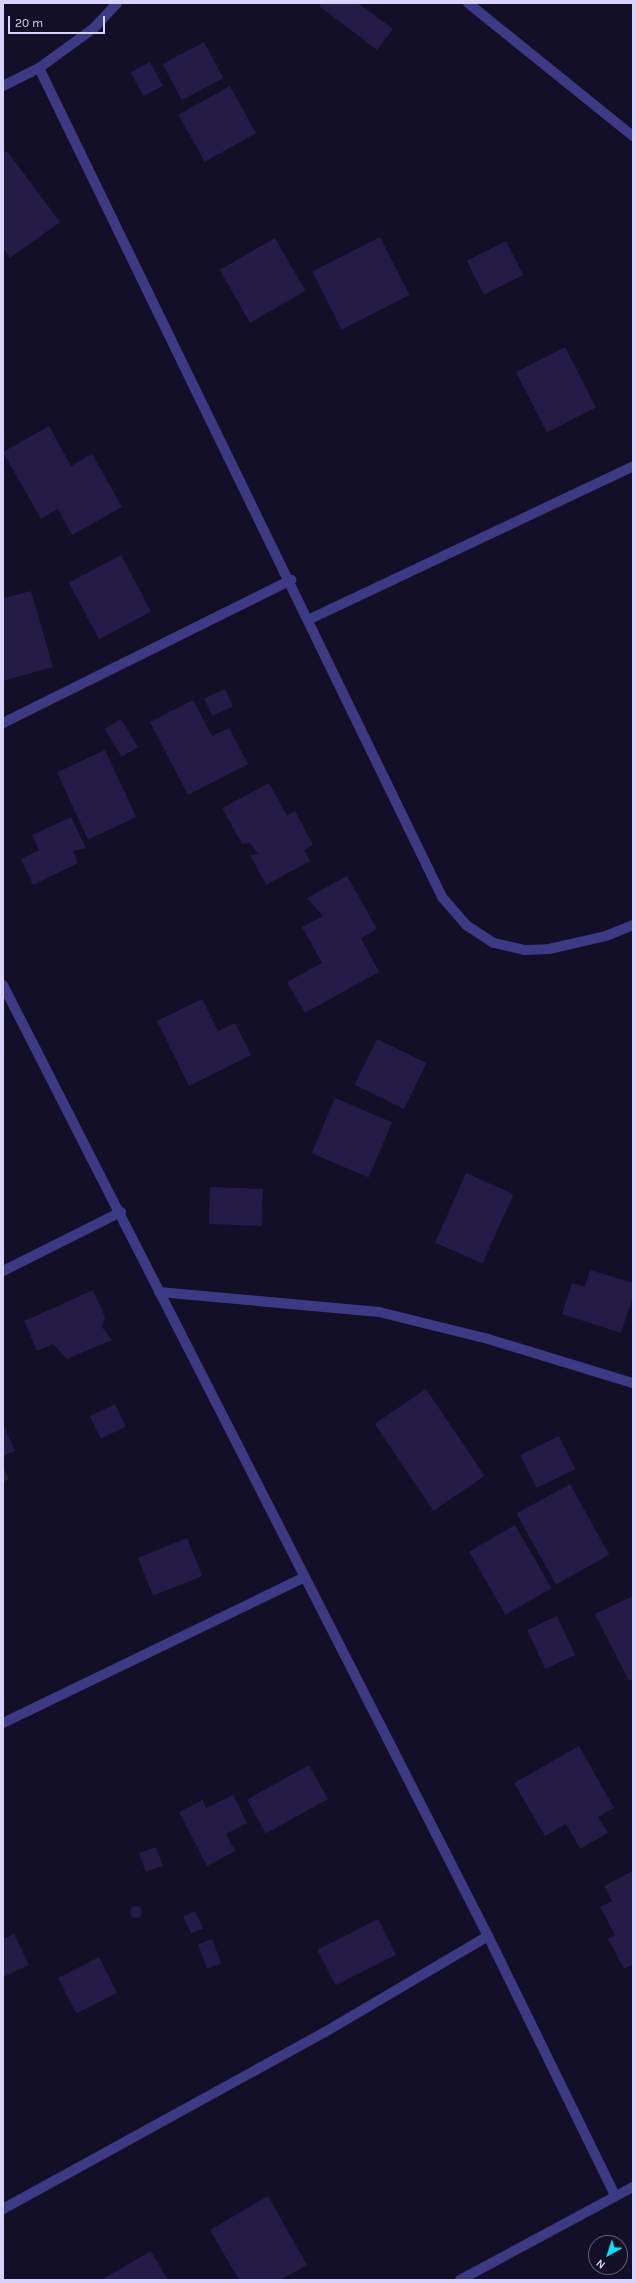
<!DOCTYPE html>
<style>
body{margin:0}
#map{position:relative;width:636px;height:2283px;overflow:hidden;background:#130f26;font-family:Karla,sans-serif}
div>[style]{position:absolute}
.building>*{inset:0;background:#241b47;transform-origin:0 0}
.round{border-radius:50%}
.street>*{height:10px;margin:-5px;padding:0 5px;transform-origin:5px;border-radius:5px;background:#3d3a85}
span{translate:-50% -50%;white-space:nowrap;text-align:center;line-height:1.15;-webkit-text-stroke:3px #130f26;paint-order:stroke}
.frame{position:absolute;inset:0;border:4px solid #d9d4ff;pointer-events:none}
.north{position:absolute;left:588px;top:2235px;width:40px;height:40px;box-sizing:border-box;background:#130f26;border:1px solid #625e7d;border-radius:50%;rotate:219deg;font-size:11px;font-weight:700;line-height:16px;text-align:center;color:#d9d4ff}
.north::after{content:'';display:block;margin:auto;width:14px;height:18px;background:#00e5ff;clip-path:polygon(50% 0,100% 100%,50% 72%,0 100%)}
.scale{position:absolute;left:8px;top:16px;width:97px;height:18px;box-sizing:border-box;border:2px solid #d9d4ff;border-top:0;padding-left:5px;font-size:12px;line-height:14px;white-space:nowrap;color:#d9d4ff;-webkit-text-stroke:3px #130f26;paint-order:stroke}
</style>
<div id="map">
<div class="building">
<i style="clip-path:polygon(321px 3px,358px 3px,393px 29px,377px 50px,319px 6px)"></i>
<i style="left:204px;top:42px;width:41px;height:47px;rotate:62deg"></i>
<i style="left:150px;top:62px;width:27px;height:22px;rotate:62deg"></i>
<i style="left:230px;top:86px;width:54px;height:59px;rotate:61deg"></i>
<i style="clip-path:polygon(7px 151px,60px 222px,10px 258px,3px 247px,3px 154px)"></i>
<i style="left:380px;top:237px;width:65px;height:76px;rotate:63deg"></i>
<i style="left:275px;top:238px;width:61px;height:64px;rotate:60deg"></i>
<i style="left:506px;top:241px;width:38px;height:44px;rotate:63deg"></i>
<i style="left:565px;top:347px;width:68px;height:55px;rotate:63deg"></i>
<i style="clip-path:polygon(49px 426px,71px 466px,92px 454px,122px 507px,72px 535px,58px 509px,41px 519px,3px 452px)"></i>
<i style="left:121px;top:555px;width:64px;height:59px;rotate:62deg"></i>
<i style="clip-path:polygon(31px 591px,53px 667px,3px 681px,3px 598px)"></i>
<i style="left:225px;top:689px;width:19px;height:23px;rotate:65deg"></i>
<i style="clip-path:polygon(193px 700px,212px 736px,229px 728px,248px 764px,188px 795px,150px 722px)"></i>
<i style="left:121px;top:719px;width:33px;height:19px;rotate:59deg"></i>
<i style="left:105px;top:750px;width:74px;height:53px;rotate:65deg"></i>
<i style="clip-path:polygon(269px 783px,287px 816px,295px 811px,313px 845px,304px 850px,310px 861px,266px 885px,250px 855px,258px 854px,250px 843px,242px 844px,222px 808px)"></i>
<i style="clip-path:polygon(71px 817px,86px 848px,73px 851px,78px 863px,33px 885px,21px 859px,39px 850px,32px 835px)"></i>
<i style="clip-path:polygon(347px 876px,377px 929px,361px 938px,379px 972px,305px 1013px,287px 982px,322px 963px,302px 927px,323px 916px,307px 898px)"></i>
<i style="clip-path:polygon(202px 999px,218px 1031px,235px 1023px,251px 1055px,189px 1086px,157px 1021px)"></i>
<i style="left:377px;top:1039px;width:55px;height:51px;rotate:26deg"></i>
<i style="left:335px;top:1098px;width:62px;height:60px;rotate:23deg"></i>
<i style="left:466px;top:1173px;width:52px;height:76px;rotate:24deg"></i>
<i style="left:210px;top:1187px;width:53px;height:37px;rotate:2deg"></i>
<i style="clip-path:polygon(590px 1270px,633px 1283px,633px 1296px,621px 1333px,562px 1314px,572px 1283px,585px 1287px)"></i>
<i style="clip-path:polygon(93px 1290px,105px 1317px,102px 1327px,112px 1340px,67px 1359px,53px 1344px,37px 1351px,24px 1321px)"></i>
<i style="left:426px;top:1389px;width:105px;height:62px;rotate:56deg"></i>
<i style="left:115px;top:1404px;width:25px;height:28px;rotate:64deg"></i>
<i style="clip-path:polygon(3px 1424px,15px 1451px,3px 1456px)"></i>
<i style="left:559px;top:1436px;width:37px;height:43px;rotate:64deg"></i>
<i style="clip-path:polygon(3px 1467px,9px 1479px,3px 1482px)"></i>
<i style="left:570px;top:1484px;width:81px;height:61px;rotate:61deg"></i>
<i style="left:515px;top:1525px;width:73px;height:53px;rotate:60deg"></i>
<i style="left:187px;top:1538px;width:41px;height:53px;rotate:68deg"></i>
<i style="clip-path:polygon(633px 1596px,633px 1679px,629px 1681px,595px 1614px)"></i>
<i style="left:557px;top:1616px;width:43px;height:33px;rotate:65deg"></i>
<i style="clip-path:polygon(579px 1746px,614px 1808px,598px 1817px,608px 1833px,580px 1849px,566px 1824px,545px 1836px,514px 1783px)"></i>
<i style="left:309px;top:1765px;width:39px;height:71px;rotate:61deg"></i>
<i style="clip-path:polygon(233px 1795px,247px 1823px,226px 1834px,235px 1851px,207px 1866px,179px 1812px,203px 1800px,206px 1808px)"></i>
<i style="left:156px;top:1847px;width:20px;height:18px;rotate:70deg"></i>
<i style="clip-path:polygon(633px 1871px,633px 1964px,624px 1969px,608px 1939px,615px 1935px,600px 1907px,612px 1901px,604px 1886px)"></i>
<i class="round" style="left:130px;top:1906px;width:12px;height:12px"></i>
<i style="left:195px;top:1911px;width:19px;height:13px;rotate:65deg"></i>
<i style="left:378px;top:1919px;width:40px;height:68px;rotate:63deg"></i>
<i style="clip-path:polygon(14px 1934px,29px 1965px,3px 1977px,3px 1939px)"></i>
<i style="left:212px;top:1939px;width:26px;height:15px;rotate:69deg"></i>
<i style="left:99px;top:1957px;width:40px;height:46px;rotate:63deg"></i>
<i style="clip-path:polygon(268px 2196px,307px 2265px,280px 2280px,239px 2280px,210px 2230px)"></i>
<i style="clip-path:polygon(151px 2251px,168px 2280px,101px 2280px)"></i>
</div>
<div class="street">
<i style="left:468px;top:3px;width:212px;rotate:38.9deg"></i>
<i style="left:39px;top:68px;width:922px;rotate:64.07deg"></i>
<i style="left:442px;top:897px;width:37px;rotate:49deg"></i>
<i style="left:466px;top:925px;width:33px;rotate:33deg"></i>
<i style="left:494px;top:943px;width:31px;rotate:13deg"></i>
<i style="left:524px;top:950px;width:25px;rotate:-2deg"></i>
<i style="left:549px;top:949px;width:58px;rotate:-12.8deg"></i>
<i style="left:606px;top:936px;width:29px;rotate:-22deg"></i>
<i style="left:3px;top:86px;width:40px;rotate:-26.6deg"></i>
<i style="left:39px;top:68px;width:68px;rotate:-36deg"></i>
<i style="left:94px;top:28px;width:34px;rotate:-47deg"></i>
<i style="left:310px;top:619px;width:357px;rotate:-25.3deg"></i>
<i style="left:3px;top:723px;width:322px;rotate:-26.4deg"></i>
<i style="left:3px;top:985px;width:1068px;rotate:62.98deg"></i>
<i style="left:488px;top:1936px;width:288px;rotate:63.9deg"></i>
<i style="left:3px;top:1271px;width:132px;rotate:-26.6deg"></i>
<i style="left:159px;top:1292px;width:221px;rotate:5.2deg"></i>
<i style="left:379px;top:1312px;width:112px;rotate:13.9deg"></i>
<i style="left:488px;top:1339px;width:152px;rotate:16.9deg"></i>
<i style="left:3px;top:1723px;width:333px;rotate:-25.8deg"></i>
<i style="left:3px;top:2209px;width:367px;rotate:-28.8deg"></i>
<i style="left:325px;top:2032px;width:189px;rotate:-30.5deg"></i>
<i style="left:460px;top:2280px;width:196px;rotate:-28.3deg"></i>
</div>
<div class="frame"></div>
<div class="north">N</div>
<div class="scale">20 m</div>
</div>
